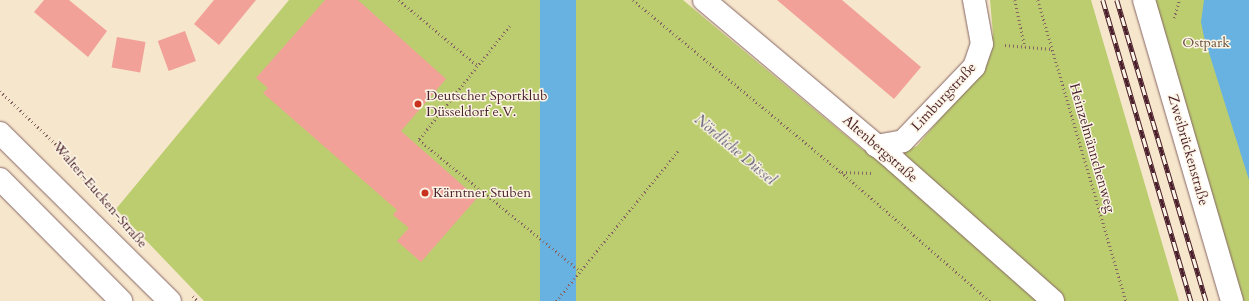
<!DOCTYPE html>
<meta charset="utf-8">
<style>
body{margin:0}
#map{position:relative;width:1249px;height:301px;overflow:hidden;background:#f6e6cc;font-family:Cardo,serif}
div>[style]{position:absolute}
.green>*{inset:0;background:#bccd70}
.water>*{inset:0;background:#67b2e0;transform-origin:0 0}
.building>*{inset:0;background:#f1a198;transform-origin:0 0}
.path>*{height:2.5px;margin-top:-1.25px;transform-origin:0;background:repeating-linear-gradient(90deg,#866563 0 1px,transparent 0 4px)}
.roads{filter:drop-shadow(0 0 1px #866563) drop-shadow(0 0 1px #866563)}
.minor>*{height:22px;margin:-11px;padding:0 11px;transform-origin:11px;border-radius:11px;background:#fff}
.rail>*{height:4.5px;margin-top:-2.25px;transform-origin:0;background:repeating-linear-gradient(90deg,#fcf5e5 0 9px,#4a1f2b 0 18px);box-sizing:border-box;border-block:1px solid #4a1f2b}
.dots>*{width:11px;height:11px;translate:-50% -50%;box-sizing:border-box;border:2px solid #fcf5e5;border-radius:50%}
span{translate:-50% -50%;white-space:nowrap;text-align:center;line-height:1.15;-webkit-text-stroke:3px #fcf5e5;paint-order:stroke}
.park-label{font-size:14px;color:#6c5340}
.poi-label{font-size:14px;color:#4a1f2b}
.left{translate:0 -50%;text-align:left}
.street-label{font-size:14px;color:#4a1f2b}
.water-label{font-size:15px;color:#54526a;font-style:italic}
</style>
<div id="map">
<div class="green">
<i style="clip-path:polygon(289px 0,683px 0,863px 150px,894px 156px,917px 146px,986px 63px,993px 34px,990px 0,1091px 0,1179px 301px,204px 301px,116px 209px)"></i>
<i style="clip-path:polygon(1148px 0,1249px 0,1249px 301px,1236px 301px)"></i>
</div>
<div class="water">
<i style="left:540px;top:0;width:36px;height:467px"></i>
<i style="clip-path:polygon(1204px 0,1249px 0,1249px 180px,1204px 37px,1201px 22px)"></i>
</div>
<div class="building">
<i style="clip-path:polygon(44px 0,69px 0,107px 31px,88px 57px,34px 12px)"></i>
<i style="clip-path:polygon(214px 0,256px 0,219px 45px,194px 24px)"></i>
<i style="clip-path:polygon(325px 0,358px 0,446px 79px,401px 131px,477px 198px,421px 262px,397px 241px,409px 228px,393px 215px,397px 210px,263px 93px,268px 88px,256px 78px)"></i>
<i style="clip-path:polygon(777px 0,842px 0,921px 67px,894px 99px)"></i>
<i style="left:185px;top:31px;width:32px;height:29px;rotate:70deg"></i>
<i style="left:117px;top:37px;width:29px;height:31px;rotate:10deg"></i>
</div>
<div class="path">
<i style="left:399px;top:0;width:103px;rotate:39.9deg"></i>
<i style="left:633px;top:0;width:270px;rotate:39.6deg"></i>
<i style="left:841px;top:172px;width:197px;rotate:40.9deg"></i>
<i style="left:1015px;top:0;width:48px;rotate:78deg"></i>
<i style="left:1038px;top:0;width:314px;rotate:73.7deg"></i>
<i style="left:1174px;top:18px;width:19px;rotate:-74deg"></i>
<i style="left:510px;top:26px;width:146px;rotate:128.6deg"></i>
<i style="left:419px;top:140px;width:206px;rotate:39.1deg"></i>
<i style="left:1005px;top:45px;width:47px;rotate:4.9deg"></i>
<i style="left:0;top:91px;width:79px;rotate:43.5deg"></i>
<i style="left:57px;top:145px;width:52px;rotate:52deg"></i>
<i style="left:842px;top:172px;width:31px;rotate:2deg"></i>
<i style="left:193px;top:296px;width:7px;rotate:45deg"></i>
<i style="left:556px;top:301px;width:193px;rotate:-50.9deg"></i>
</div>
<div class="roads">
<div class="minor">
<i style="left:704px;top:0;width:250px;rotate:40.1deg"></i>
<i style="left:895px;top:161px;width:211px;rotate:41.5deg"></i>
<i style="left:1144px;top:0;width:314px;rotate:73.7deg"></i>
<i style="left:0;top:133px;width:239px;rotate:44.7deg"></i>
<i style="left:876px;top:146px;width:27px;rotate:-10deg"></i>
<i style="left:903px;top:141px;width:103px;rotate:-46.2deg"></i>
<i style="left:974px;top:67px;width:24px;rotate:-71deg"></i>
<i style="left:982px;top:44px;width:45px;rotate:-100.3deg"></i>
<i style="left:0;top:179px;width:172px;rotate:45.2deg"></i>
</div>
</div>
<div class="rail">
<i style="left:1103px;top:0;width:314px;rotate:73.7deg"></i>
<i style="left:1117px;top:0;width:314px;rotate:73.5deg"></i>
</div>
<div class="dots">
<i style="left:418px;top:104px;background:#c8321e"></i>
<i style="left:425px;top:193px;background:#c8321e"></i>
</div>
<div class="park-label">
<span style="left:1206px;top:43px">Ostpark</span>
</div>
<div class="poi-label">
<span class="left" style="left:426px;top:104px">Deutscher Sportklub<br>Düsseldorf e.V.</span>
<span class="left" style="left:433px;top:193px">Kärntner Stuben</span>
</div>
<div class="street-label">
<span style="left:944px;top:97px;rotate:-47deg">Limburgstraße</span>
<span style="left:1092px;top:148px;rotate:74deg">Heinzelmännchenweg</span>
<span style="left:880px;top:149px;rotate:41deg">Altenbergstraße</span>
<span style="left:1188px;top:150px;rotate:74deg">Zweibrückenstraße</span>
<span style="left:100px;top:195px;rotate:49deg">Walter-Eucken-Straße</span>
</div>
<div class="water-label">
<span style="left:735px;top:150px;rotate:40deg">Nördliche Düssel</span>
</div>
</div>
